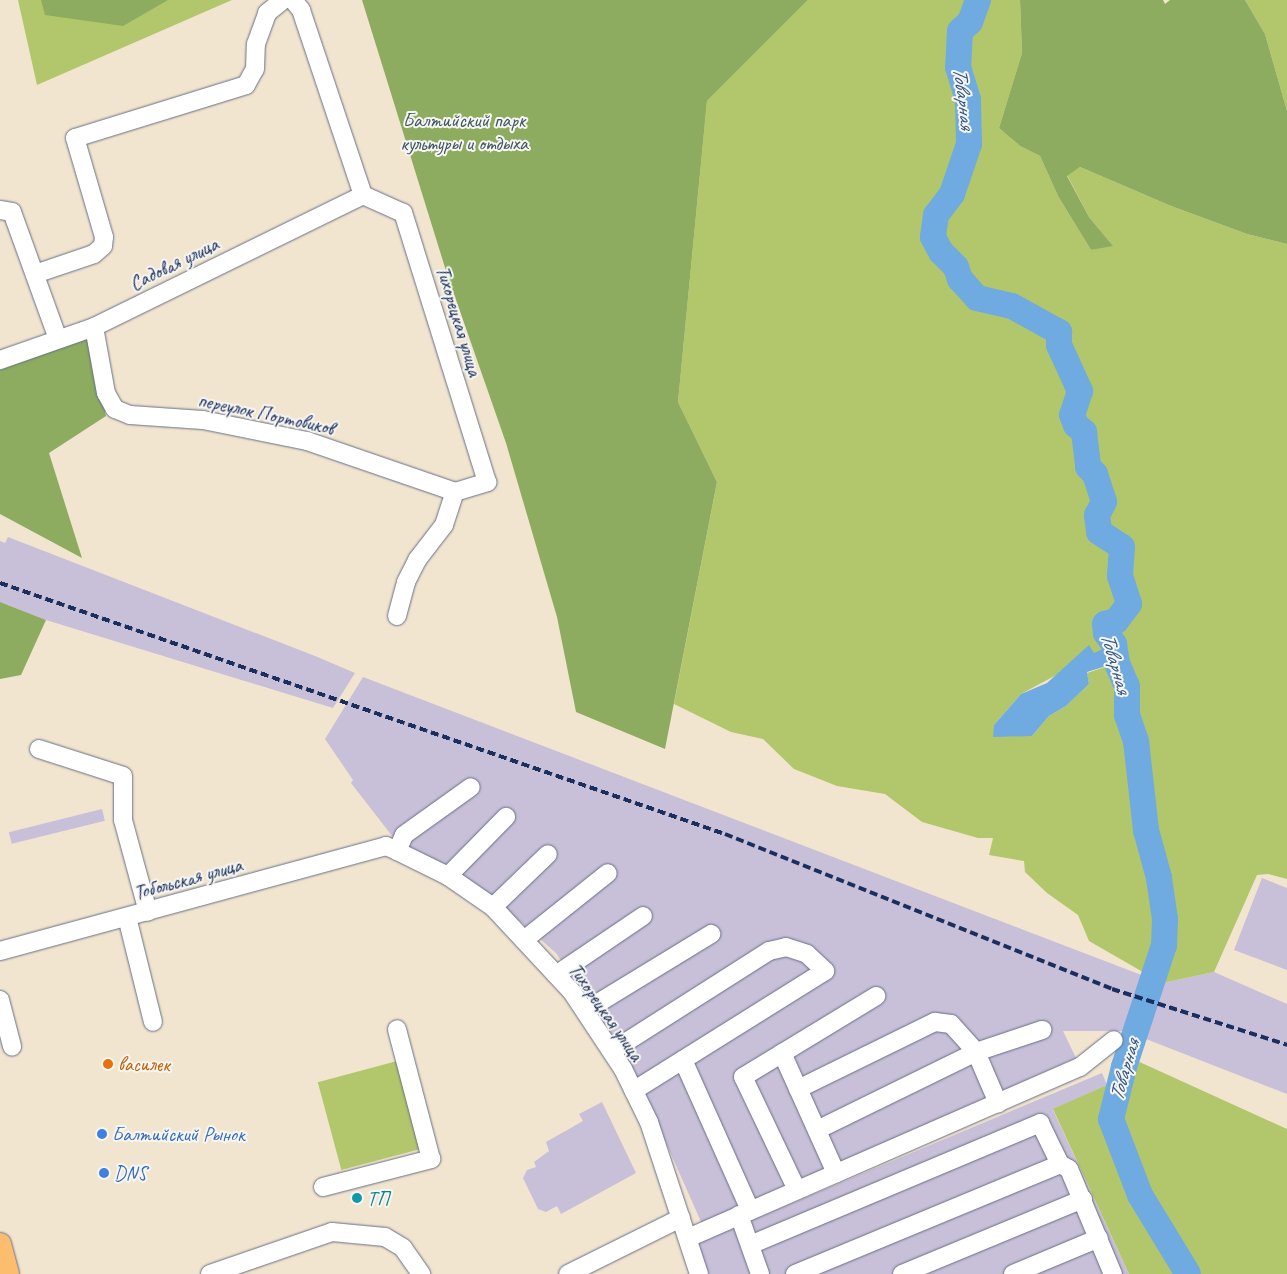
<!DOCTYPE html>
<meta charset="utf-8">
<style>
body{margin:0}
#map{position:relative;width:1287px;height:1274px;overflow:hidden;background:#f2e5cf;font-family:Caveat,sans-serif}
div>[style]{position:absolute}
.industrial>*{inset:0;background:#c8bfd8;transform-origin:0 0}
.green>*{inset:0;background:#b2c76b;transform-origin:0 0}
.forest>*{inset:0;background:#8dac5f}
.water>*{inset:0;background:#6fabe1}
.river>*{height:26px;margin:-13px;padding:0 13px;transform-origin:13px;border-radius:13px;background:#6fabe1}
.roads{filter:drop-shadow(0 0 1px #666f86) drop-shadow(0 0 1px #666f86)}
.minor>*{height:18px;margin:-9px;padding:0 9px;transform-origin:9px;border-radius:9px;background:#fff}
.major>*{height:22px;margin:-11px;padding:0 11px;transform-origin:11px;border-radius:11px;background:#fcbd6f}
.rail>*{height:4px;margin-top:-2px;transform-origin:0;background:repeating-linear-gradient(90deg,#1b2f5e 0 8px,transparent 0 12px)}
.dots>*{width:14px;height:14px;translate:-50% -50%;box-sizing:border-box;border:2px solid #f6f6f2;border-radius:50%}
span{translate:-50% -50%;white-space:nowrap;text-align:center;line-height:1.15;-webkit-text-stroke:4px #f6f6f2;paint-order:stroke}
.park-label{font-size:20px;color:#415561}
.street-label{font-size:20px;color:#1b2f5e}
.food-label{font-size:20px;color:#c56008}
.left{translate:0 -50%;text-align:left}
.shop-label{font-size:20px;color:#366cbe}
.culture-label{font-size:20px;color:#0d838f}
.water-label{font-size:21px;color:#345485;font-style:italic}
</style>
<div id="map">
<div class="industrial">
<i style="clip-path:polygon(8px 537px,315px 656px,355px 673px,333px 708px,46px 620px,0 602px,0 541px,5px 543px)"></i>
<i style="clip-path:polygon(363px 677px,1144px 976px,1125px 1031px,1063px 1031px,1076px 1058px,702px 1224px,631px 1064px,556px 953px,491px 896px,396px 841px,351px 783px,353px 780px,325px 739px)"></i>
<i style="left:102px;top:809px;width:12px;height:96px;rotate:76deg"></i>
<i style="clip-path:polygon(1262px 878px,1287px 888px,1287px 970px,1234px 950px)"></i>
<i style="clip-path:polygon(1214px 972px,1287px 1004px,1287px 1094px,1146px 1039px,1162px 983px)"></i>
<i style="clip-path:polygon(1102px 1073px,1107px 1085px,1053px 1110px,1129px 1274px,709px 1274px,697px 1243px)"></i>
<i style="clip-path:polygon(602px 1102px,636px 1173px,561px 1214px,557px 1206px,546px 1212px,538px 1209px,523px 1178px,527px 1170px,536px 1167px,534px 1162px,549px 1151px,546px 1142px,583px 1121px,579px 1114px)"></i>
</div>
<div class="green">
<i style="clip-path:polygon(18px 0,232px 0,37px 85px)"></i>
<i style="clip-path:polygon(evenodd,808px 0,1020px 0,1022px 53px,999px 128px,1020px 146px,1040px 156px,1058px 196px,1091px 250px,1112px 245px,1089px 217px,1067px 175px,1080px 167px,1171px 206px,1247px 234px,1287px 244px,1287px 879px,1268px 874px,1257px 875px,1214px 972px,1162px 983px,1089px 941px,1078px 915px,1047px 893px,1025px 872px,1024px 861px,989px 855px,993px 838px,978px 838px,922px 822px,885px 794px,837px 786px,794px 769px,763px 739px,731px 732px,674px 704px,717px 482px,678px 402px,707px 101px,808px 0,1114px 644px,1123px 647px,1129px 659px,1087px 673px,1089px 684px,1066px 706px,1049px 716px,1032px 736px,994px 725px,1021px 694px,1114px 644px)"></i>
<i style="clip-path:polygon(1245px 0,1287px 0,1287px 111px,1265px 34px)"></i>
<i style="clip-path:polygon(1133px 1059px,1287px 1129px,1287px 1274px,1129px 1274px,1053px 1109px,1107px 1085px)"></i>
<i style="left:397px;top:1061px;width:91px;height:82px;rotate:75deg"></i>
</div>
<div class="forest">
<i style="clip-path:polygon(41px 0,168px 0,123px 26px,45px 15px)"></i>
<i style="clip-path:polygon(362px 0,808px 0,707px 101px,678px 402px,717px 482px,665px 749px,576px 712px,557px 617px,506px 443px,447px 274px)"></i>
<i style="clip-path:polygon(1020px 0,1163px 0,1165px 4px,1170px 0,1245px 0,1265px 34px,1287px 111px,1287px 244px,1247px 234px,1171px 206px,1080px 167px,1067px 176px,1089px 217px,1113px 246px,1091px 250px,1058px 196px,1040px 156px,1020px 146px,999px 128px,1022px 53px)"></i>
<i style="clip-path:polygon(88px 338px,106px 416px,49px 453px,82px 558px,0 514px,0 370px)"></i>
<i style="clip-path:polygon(0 602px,46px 620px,21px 675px,0 679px)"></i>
</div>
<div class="water">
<i style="clip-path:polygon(1114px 644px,1124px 647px,1129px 659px,1087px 672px,1089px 684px,1066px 706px,1049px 716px,1032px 736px,993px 737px,994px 725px,1021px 694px,1047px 683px,1089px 645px,1094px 653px)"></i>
</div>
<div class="river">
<i style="left:978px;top:0;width:23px;rotate:110deg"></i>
<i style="left:970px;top:22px;width:13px;rotate:138deg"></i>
<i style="left:960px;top:31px;width:36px;rotate:93deg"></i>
<i style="left:958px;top:67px;width:34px;rotate:73deg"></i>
<i style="left:968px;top:100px;width:44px;rotate:88.7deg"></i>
<i style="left:969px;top:144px;width:53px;rotate:108.8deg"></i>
<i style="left:952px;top:194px;width:26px;rotate:127deg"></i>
<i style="left:936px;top:215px;width:22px;rotate:98deg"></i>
<i style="left:933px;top:237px;width:17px;rotate:62deg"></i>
<i style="left:941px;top:252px;width:21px;rotate:45deg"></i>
<i style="left:956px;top:267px;width:13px;rotate:72deg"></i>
<i style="left:960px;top:279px;width:25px;rotate:48deg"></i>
<i style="left:977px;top:298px;width:36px;rotate:13deg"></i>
<i style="left:1012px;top:306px;width:54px;rotate:29deg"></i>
<i style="left:1059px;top:332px;width:13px;rotate:90deg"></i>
<i style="left:1059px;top:345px;width:51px;rotate:65.5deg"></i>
<i style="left:1080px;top:391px;width:25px;rotate:108deg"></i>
<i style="left:1072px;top:415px;width:11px;rotate:68deg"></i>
<i style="left:1076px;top:425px;width:11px;rotate:41deg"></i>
<i style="left:1084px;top:432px;width:35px;rotate:83deg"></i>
<i style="left:1088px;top:467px;width:10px;rotate:45deg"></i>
<i style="left:1095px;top:474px;width:29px;rotate:72deg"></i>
<i style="left:1104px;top:502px;width:15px;rotate:118deg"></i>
<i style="left:1097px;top:515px;width:17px;rotate:83deg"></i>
<i style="left:1099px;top:532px;width:27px;rotate:33deg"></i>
<i style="left:1122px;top:547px;width:29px;rotate:94deg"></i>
<i style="left:1120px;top:576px;width:29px;rotate:72deg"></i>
<i style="left:1129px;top:604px;width:21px;rotate:127deg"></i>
<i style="left:1116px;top:621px;width:11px;rotate:165deg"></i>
<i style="left:1105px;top:624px;width:9px;rotate:84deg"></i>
<i style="left:1106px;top:633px;width:14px;rotate:54deg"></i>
<i style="left:1114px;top:644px;width:19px;rotate:81deg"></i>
<i style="left:1117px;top:663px;width:25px;rotate:67deg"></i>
<i style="left:1127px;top:686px;width:29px;rotate:90deg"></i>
<i style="left:1127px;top:715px;width:28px;rotate:71deg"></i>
<i style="left:1136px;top:741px;width:90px;rotate:83.6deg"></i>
<i style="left:1146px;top:830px;width:50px;rotate:74.8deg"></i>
<i style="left:1159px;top:878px;width:41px;rotate:81.7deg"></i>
<i style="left:1165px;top:919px;width:26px;rotate:92deg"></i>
<i style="left:1164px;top:945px;width:128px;rotate:108.2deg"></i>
<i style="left:1124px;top:1067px;width:54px;rotate:104deg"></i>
<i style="left:1111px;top:1119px;width:81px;rotate:69.1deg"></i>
<i style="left:1140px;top:1195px;width:92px;rotate:58.7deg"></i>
</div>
<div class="roads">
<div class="minor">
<i style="left:293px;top:0;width:13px;rotate:51deg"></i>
<i style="left:301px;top:10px;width:195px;rotate:71.5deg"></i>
<i style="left:0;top:210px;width:12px;rotate:9deg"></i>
<i style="left:12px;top:212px;width:135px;rotate:70.1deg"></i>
<i style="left:35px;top:274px;width:62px;rotate:-18.7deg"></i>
<i style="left:94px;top:254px;width:12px;rotate:-42deg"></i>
<i style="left:103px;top:246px;width:9px;rotate:-84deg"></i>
<i style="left:104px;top:237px;width:103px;rotate:-106.3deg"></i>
<i style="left:75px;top:138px;width:179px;rotate:-17.2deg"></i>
<i style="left:246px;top:85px;width:18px;rotate:-61deg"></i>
<i style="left:255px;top:69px;width:25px;rotate:-88deg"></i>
<i style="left:256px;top:44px;width:33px;rotate:-70deg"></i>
<i style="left:267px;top:13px;width:21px;rotate:-39deg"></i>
<i style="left:94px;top:327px;width:67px;rotate:79.7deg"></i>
<i style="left:106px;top:393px;width:18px;rotate:61deg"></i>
<i style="left:115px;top:409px;width:16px;rotate:22deg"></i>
<i style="left:130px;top:415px;width:73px;rotate:3.9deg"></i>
<i style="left:203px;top:420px;width:106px;rotate:11.4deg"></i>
<i style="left:307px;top:441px;width:157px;rotate:19deg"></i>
<i style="left:455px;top:492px;width:34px;rotate:-17deg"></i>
<i style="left:487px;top:482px;width:282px;rotate:-107.3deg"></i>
<i style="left:403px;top:213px;width:44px;rotate:-155.8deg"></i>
<i style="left:0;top:360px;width:100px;rotate:-19.3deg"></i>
<i style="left:94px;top:327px;width:300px;rotate:-26.1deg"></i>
<i style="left:397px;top:616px;width:35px;rotate:-75deg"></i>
<i style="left:406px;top:582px;width:25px;rotate:-63deg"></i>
<i style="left:417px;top:560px;width:44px;rotate:-52.4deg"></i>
<i style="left:444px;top:525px;width:35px;rotate:-72deg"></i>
<i style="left:39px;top:749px;width:88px;rotate:17.8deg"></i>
<i style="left:123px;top:776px;width:44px;rotate:90deg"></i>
<i style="left:123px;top:820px;width:95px;rotate:74.8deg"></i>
<i style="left:397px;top:851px;width:17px;rotate:-66deg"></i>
<i style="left:404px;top:835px;width:82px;rotate:-35.6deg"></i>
<i style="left:448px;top:876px;width:83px;rotate:-45.5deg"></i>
<i style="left:493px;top:907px;width:76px;rotate:-43.9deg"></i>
<i style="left:127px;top:917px;width:108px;rotate:76.1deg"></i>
<i style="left:524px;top:940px;width:107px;rotate:-38.6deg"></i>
<i style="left:0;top:951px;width:400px;rotate:-15.2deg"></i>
<i style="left:386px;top:846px;width:12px;rotate:24deg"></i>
<i style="left:397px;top:851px;width:57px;rotate:26.1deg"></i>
<i style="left:448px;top:876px;width:55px;rotate:34.6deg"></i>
<i style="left:493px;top:907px;width:116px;rotate:47.1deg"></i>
<i style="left:572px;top:992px;width:92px;rotate:56.5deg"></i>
<i style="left:623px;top:1069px;width:59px;rotate:63.9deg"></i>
<i style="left:649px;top:1122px;width:160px;rotate:71.8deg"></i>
<i style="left:556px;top:975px;width:105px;rotate:-34.1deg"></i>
<i style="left:0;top:1000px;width:48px;rotate:75.4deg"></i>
<i style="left:585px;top:1011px;width:148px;rotate:-31.4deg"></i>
<i style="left:612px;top:1051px;width:186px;rotate:-32.5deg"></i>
<i style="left:769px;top:951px;width:17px;rotate:-13deg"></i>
<i style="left:786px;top:947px;width:22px;rotate:18deg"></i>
<i style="left:807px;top:954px;width:25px;rotate:43deg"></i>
<i style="left:825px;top:971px;width:226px;rotate:148deg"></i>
<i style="left:782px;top:1053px;width:132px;rotate:65.8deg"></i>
<i style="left:683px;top:1060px;width:164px;rotate:65.9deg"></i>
<i style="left:798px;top:1089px;width:153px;rotate:-26.1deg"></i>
<i style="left:935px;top:1022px;width:16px;rotate:7deg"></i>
<i style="left:951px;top:1024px;width:38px;rotate:48deg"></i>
<i style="left:976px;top:1052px;width:70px;rotate:-18.4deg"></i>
<i style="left:817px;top:1130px;width:177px;rotate:-26.1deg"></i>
<i style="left:976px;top:1052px;width:56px;rotate:66.7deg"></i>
<i style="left:323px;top:1187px;width:112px;rotate:-14.5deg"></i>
<i style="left:431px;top:1159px;width:134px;rotate:-104.7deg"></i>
<i style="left:797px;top:1190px;width:125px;rotate:-115.5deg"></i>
<i style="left:743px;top:1077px;width:156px;rotate:-31.3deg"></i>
<i style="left:739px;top:1215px;width:63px;rotate:70.4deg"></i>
<i style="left:688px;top:1238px;width:428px;rotate:-23.6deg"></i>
<i style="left:1080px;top:1067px;width:43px;rotate:-38.5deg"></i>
<i style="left:750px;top:1245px;width:315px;rotate:-22.8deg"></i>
<i style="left:1040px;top:1123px;width:46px;rotate:64deg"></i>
<i style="left:1060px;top:1164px;width:10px;rotate:29deg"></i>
<i style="left:1069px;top:1169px;width:114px;rotate:67.3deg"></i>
<i style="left:210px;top:1274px;width:129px;rotate:-19deg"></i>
<i style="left:332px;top:1232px;width:53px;rotate:5.4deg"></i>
<i style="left:385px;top:1237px;width:21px;rotate:31deg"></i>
<i style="left:403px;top:1248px;width:32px;rotate:55deg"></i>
<i style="left:568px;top:1274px;width:126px;rotate:-26.4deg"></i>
<i style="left:795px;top:1274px;width:287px;rotate:-22.5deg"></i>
<i style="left:902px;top:1274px;width:196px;rotate:-22.5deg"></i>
<i style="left:1013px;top:1274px;width:93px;rotate:-22.7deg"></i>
</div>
<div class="major">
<i style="left:0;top:1244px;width:31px;rotate:75deg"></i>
</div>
</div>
<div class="rail">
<i style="left:0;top:583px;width:767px;rotate:19.1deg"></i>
<i style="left:725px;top:834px;width:417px;rotate:21.8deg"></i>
<i style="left:1112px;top:989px;width:184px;rotate:17.7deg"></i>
</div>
<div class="dots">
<i style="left:108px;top:1064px;background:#e8710a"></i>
<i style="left:102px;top:1134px;background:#3f7fe0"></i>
<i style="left:104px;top:1173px;background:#3f7fe0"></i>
<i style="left:357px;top:1198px;background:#0f9aa8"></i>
</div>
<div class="park-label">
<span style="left:464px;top:132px">Балтийский парк<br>культуры и отдыха</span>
</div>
<div class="street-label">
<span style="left:174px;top:264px;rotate:-26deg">Садовая улица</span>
<span style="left:459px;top:321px;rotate:73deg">Тихорецкая улица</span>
<span style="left:266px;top:414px;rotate:12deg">переулок Портовиков</span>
<span style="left:188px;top:879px;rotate:-15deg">Тобольская улица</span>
<span style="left:606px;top:1012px;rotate:55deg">Тихорецкая улица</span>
</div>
<div class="food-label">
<span class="left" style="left:118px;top:1064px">василек</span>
</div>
<div class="shop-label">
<span class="left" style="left:112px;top:1134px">Балтийский Рынок</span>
<span class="left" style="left:114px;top:1173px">DNS</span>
</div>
<div class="culture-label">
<span class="left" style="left:367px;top:1198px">ТП</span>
</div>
<div class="water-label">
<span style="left:964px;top:98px;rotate:83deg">Товарная</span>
<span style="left:1116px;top:663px;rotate:74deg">Товарная</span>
<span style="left:1124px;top:1070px;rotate:-74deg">Товарная</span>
</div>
</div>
